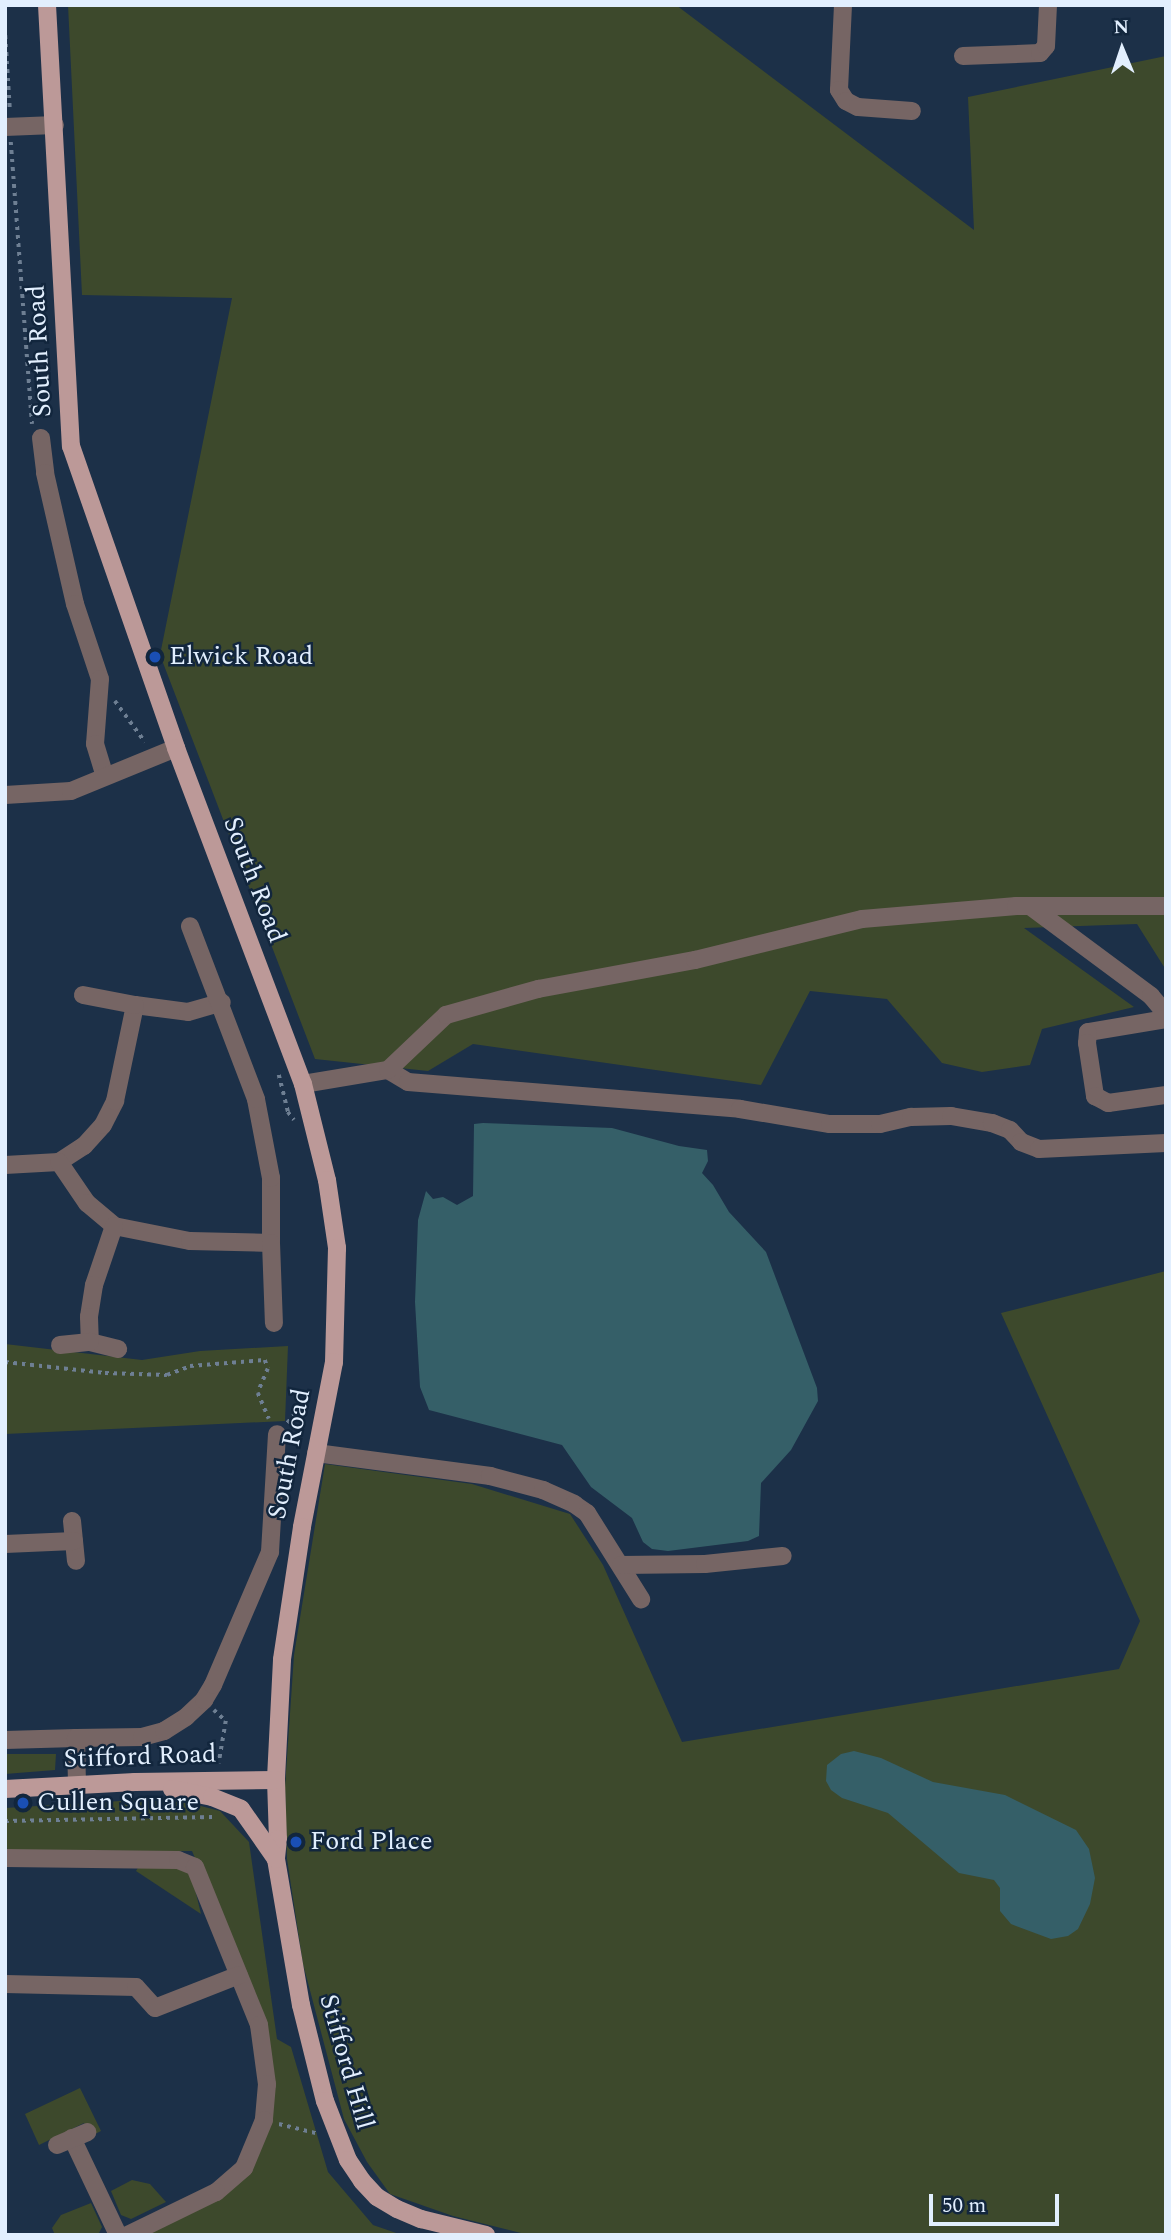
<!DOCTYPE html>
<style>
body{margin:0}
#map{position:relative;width:1171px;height:2240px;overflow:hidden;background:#1c3048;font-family:Spectral,serif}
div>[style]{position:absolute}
.green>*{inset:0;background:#3d492c}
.water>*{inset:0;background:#355f68}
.path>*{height:3.5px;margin-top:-1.75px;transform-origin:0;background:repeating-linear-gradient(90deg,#6e7f93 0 3.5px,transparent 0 8.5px)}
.minor>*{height:18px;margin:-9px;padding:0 9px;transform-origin:9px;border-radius:9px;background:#766564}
.major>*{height:18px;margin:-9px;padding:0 9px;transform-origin:9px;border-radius:9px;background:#bc9998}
.dots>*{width:19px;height:19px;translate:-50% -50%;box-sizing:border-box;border:4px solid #12263d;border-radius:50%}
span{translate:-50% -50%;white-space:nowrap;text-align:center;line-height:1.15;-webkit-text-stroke:5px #12263d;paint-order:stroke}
.street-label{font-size:26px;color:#e2effe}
.poi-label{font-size:26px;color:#e2effe}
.left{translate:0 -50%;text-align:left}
.frame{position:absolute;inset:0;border:7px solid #e2effe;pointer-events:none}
.north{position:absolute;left:1087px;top:14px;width:70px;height:70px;-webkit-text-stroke:5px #12263d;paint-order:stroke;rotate:358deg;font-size:19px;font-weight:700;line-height:28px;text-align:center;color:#e2effe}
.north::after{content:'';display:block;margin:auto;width:24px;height:32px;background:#e2effe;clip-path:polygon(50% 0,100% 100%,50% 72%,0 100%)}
.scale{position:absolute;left:929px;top:2194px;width:130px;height:32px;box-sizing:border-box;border:4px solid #e2effe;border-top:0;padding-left:9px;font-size:21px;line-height:24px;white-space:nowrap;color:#e2effe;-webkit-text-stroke:5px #12263d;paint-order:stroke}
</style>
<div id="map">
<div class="green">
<i style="clip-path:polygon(68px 5px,676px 5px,974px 230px,968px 97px,1166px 56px,1166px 970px,1137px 924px,1024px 928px,1134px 1007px,1042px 1029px,1030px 1065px,982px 1072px,942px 1063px,887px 999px,810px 991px,761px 1085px,473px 1044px,428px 1071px,315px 1059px,160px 655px,232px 298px,82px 295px)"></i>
<i style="clip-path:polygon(1166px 1271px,1166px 2235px,529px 2235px,453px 2216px,390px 2194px,367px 2162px,344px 2119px,303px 1964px,287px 1859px,285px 1787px,294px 1655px,325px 1464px,472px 1484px,570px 1514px,603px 1565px,682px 1742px,1119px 1669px,1140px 1621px,1001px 1313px)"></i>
<i style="clip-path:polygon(5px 1344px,142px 1360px,200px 1351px,288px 1346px,285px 1421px,5px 1434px)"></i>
<i style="clip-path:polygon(5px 1754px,56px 1754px,55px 1770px,5px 1774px)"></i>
<i style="clip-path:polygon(170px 1798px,220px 1811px,249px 1842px,277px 2039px,291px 2047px,328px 2172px,373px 2225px,402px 2235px,131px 2235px,229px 2188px,270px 2127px,258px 2005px,192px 1851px,10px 1853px,5px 1845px,5px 1808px)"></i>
<i style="clip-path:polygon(141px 1863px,184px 1869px,192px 1877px,201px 1914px,136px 1871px)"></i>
<i style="clip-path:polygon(80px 2088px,101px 2131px,91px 2136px,84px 2123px,39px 2145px,25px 2114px)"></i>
<i style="clip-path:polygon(132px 2180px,150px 2184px,166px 2202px,131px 2219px,121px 2215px,111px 2191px)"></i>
<i style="clip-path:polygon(91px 2203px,102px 2227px,99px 2233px,55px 2235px,52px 2228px,61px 2215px)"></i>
</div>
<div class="water">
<i style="clip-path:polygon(483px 1123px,612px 1128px,679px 1146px,707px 1150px,708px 1161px,702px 1173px,713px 1185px,729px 1212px,766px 1252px,817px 1388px,818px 1401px,791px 1450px,761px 1483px,759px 1536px,748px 1541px,668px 1551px,652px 1549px,643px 1542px,632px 1518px,591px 1487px,562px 1445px,429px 1410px,420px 1387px,415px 1302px,418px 1220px,426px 1191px,433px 1199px,443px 1197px,457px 1205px,473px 1196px,474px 1124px)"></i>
<i style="clip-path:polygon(854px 1751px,881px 1758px,933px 1782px,1005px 1795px,1076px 1830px,1089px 1849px,1095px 1878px,1090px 1904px,1078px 1929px,1068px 1936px,1051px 1939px,1011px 1924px,1000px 1911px,1000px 1888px,994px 1880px,959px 1873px,888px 1813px,842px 1798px,831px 1790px,826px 1781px,827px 1765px,841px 1754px)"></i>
</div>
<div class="path">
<i style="left:5px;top:27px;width:82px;rotate:86.5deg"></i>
<i style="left:11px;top:142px;width:283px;rotate:85.7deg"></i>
<i style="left:115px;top:701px;width:51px;rotate:53.8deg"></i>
<i style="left:279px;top:1075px;width:38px;rotate:76deg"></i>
<i style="left:288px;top:1112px;width:10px;rotate:53deg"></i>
<i style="left:5px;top:1362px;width:101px;rotate:6.3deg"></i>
<i style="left:105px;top:1373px;width:62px;rotate:1.8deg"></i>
<i style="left:167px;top:1375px;width:25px;rotate:-21deg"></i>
<i style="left:190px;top:1366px;width:75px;rotate:-4.6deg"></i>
<i style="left:265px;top:1360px;width:9px;rotate:72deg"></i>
<i style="left:268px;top:1369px;width:26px;rotate:113deg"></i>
<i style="left:258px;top:1393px;width:28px;rotate:67deg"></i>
<i style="left:287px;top:1423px;width:34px;rotate:-50deg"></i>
<i style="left:214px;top:1710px;width:16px;rotate:43deg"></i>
<i style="left:226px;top:1721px;width:43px;rotate:99.5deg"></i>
<i style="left:5px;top:1821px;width:208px;rotate:-1.1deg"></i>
<i style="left:279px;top:2124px;width:41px;rotate:14deg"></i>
</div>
<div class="minor">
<i style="left:843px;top:5px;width:85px;rotate:92.7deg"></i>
<i style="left:839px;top:90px;width:13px;rotate:58deg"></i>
<i style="left:846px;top:101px;width:13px;rotate:27deg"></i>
<i style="left:858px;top:107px;width:54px;rotate:4.2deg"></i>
<i style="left:963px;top:56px;width:77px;rotate:-2.2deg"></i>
<i style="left:1040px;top:53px;width:9px;rotate:-49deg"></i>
<i style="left:1046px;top:46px;width:41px;rotate:-87.2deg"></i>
<i style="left:5px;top:127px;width:50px;rotate:-2.3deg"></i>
<i style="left:41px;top:438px;width:35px;rotate:83deg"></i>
<i style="left:45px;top:473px;width:134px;rotate:77.1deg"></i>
<i style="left:75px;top:604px;width:79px;rotate:71.6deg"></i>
<i style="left:100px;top:679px;width:65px;rotate:94.4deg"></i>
<i style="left:95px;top:744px;width:34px;rotate:73deg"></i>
<i style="left:5px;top:795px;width:66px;rotate:-3.5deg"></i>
<i style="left:71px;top:791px;width:113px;rotate:-22.3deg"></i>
<i style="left:1030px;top:906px;width:151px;rotate:36.6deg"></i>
<i style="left:1151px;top:996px;width:23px;rotate:50deg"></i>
<i style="left:135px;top:1005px;width:53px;rotate:7.5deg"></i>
<i style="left:188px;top:1012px;width:35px;rotate:-16deg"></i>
<i style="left:1166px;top:1019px;width:79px;rotate:170.5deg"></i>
<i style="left:1088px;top:1032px;width:11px;rotate:95deg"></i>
<i style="left:1087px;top:1043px;width:54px;rotate:81.4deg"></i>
<i style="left:1095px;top:1096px;width:15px;rotate:28deg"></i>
<i style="left:1108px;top:1103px;width:59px;rotate:-7.9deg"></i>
<i style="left:388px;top:1070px;width:23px;rotate:31deg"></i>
<i style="left:408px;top:1082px;width:333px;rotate:4.6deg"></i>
<i style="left:740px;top:1109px;width:91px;rotate:9.5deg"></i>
<i style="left:830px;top:1124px;width:50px"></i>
<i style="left:880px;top:1124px;width:32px;rotate:-13deg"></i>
<i style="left:911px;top:1117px;width:40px;rotate:-1.4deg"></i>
<i style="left:951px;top:1116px;width:42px;rotate:9.7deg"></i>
<i style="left:992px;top:1123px;width:19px;rotate:21deg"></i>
<i style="left:1010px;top:1130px;width:16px;rotate:47deg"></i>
<i style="left:1021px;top:1142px;width:19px;rotate:21deg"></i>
<i style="left:1039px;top:1149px;width:127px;rotate:-2.7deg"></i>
<i style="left:303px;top:1084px;width:86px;rotate:-9.4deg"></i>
<i style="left:388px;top:1070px;width:80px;rotate:-43.5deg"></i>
<i style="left:446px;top:1015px;width:96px;rotate:-15.8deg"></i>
<i style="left:538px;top:989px;width:160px;rotate:-10.5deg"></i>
<i style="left:695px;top:960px;width:172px;rotate:-13.8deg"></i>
<i style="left:862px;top:919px;width:155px;rotate:-4.8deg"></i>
<i style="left:1016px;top:906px;width:150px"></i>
<i style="left:59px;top:1162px;width:30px;rotate:-33deg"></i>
<i style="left:84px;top:1146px;width:28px;rotate:-48deg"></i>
<i style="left:103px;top:1125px;width:27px;rotate:-63deg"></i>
<i style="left:115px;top:1101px;width:98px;rotate:-78.2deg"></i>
<i style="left:135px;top:1005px;width:53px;rotate:-169.1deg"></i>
<i style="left:5px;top:1165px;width:54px;rotate:-3.2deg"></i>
<i style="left:59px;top:1162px;width:50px;rotate:55.7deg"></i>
<i style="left:87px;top:1203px;width:35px;rotate:40deg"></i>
<i style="left:114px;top:1226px;width:77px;rotate:11.2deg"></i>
<i style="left:190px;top:1241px;width:81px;rotate:1.4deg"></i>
<i style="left:271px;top:1243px;width:65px;rotate:-90deg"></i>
<i style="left:271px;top:1178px;width:80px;rotate:-100.8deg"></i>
<i style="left:256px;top:1099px;width:185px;rotate:-110.9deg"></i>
<i style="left:114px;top:1226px;width:62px;rotate:108.7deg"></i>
<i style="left:94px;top:1285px;width:32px;rotate:99deg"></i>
<i style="left:89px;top:1317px;width:25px;rotate:88deg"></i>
<i style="left:90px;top:1342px;width:29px;rotate:14deg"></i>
<i style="left:271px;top:1243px;width:80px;rotate:87.9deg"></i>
<i style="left:60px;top:1345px;width:30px;rotate:-6deg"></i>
<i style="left:316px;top:1453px;width:176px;rotate:7.5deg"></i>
<i style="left:490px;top:1476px;width:55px;rotate:14.8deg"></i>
<i style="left:543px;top:1490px;width:34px;rotate:24deg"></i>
<i style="left:574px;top:1504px;width:16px;rotate:35deg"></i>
<i style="left:587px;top:1513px;width:102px;rotate:57.9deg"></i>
<i style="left:72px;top:1521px;width:40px;rotate:84.3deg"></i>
<i style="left:5px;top:1544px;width:69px;rotate:-2.5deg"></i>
<i style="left:621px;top:1565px;width:84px;rotate:-0.7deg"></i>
<i style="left:705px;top:1564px;width:78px;rotate:-5.9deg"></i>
<i style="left:5px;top:1740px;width:71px;rotate:-1.6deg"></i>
<i style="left:77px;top:1785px;width:47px;rotate:-91.2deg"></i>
<i style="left:76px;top:1738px;width:66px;rotate:-0.9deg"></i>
<i style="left:142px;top:1737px;width:23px;rotate:-15deg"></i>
<i style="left:164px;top:1731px;width:26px;rotate:-32deg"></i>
<i style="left:186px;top:1717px;width:25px;rotate:-43deg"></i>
<i style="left:204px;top:1700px;width:17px;rotate:-59deg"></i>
<i style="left:213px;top:1685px;width:145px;rotate:-66.8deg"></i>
<i style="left:270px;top:1552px;width:118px;rotate:-86.6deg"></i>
<i style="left:5px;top:1858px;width:173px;rotate:0.7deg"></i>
<i style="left:178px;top:1860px;width:18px;rotate:22deg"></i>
<i style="left:195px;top:1867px;width:170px;rotate:67.9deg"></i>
<i style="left:259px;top:2025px;width:60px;rotate:82.3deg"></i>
<i style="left:267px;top:2084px;width:36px;rotate:95deg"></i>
<i style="left:264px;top:2120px;width:52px;rotate:112.6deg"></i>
<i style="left:244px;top:2168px;width:37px;rotate:139deg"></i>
<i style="left:216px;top:2192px;width:98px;rotate:154deg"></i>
<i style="left:5px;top:1984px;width:131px;rotate:1.3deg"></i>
<i style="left:136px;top:1987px;width:28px;rotate:48deg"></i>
<i style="left:155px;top:2008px;width:90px;rotate:-21.4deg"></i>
<i style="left:72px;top:2138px;width:107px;rotate:64.6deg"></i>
<i style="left:57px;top:2145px;width:33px;rotate:-23deg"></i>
</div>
<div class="major">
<i style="left:47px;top:5px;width:442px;rotate:86.9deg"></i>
<i style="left:71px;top:446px;width:320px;rotate:70.8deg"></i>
<i style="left:176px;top:748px;width:359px;rotate:69.3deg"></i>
<i style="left:303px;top:1084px;width:99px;rotate:76deg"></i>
<i style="left:327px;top:1180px;width:69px;rotate:81.6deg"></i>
<i style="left:337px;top:1248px;width:114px;rotate:91.5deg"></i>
<i style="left:334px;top:1362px;width:168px;rotate:101deg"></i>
<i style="left:302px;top:1527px;width:134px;rotate:98.6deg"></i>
<i style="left:282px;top:1660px;width:120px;rotate:92.9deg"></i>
<i style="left:276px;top:1780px;width:59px;rotate:88.1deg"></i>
<i style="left:278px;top:1839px;width:20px;rotate:96deg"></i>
<i style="left:276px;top:1859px;width:148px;rotate:80.3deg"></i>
<i style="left:301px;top:2005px;width:99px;rotate:76deg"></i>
<i style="left:325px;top:2101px;width:63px;rotate:68.7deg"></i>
<i style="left:348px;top:2160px;width:25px;rotate:56deg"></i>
<i style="left:362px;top:2181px;width:22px;rotate:47deg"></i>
<i style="left:377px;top:2197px;width:23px;rotate:31deg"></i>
<i style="left:397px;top:2209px;width:26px;rotate:23deg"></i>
<i style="left:421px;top:2219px;width:67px;rotate:13.8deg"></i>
<i style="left:5px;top:1789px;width:130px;rotate:-3.1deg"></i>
<i style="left:135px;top:1782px;width:141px;rotate:-0.8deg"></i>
<i style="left:172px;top:1789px;width:41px;rotate:11.3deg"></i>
<i style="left:212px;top:1797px;width:31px;rotate:22deg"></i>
<i style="left:241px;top:1809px;width:61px;rotate:55deg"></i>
</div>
<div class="dots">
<i style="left:155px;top:657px;background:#1a4fb4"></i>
<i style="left:23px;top:1803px;background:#1a4fb4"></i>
<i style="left:296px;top:1842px;background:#1a4fb4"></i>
</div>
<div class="street-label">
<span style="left:40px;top:351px;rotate:-93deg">South Road</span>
<span style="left:254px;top:880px;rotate:69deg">South Road</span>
<span style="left:290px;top:1454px;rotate:-79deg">South Road</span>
<span style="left:140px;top:1757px;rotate:-2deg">Stifford Road</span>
<span style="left:346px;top:2062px;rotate:74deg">Stifford Hill</span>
</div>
<div class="poi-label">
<span class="left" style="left:169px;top:657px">Elwick Road</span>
<span class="left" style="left:37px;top:1803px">Cullen Square</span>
<span class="left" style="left:310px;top:1842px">Ford Place</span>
</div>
<div class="frame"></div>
<div class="north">N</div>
<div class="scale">50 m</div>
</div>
